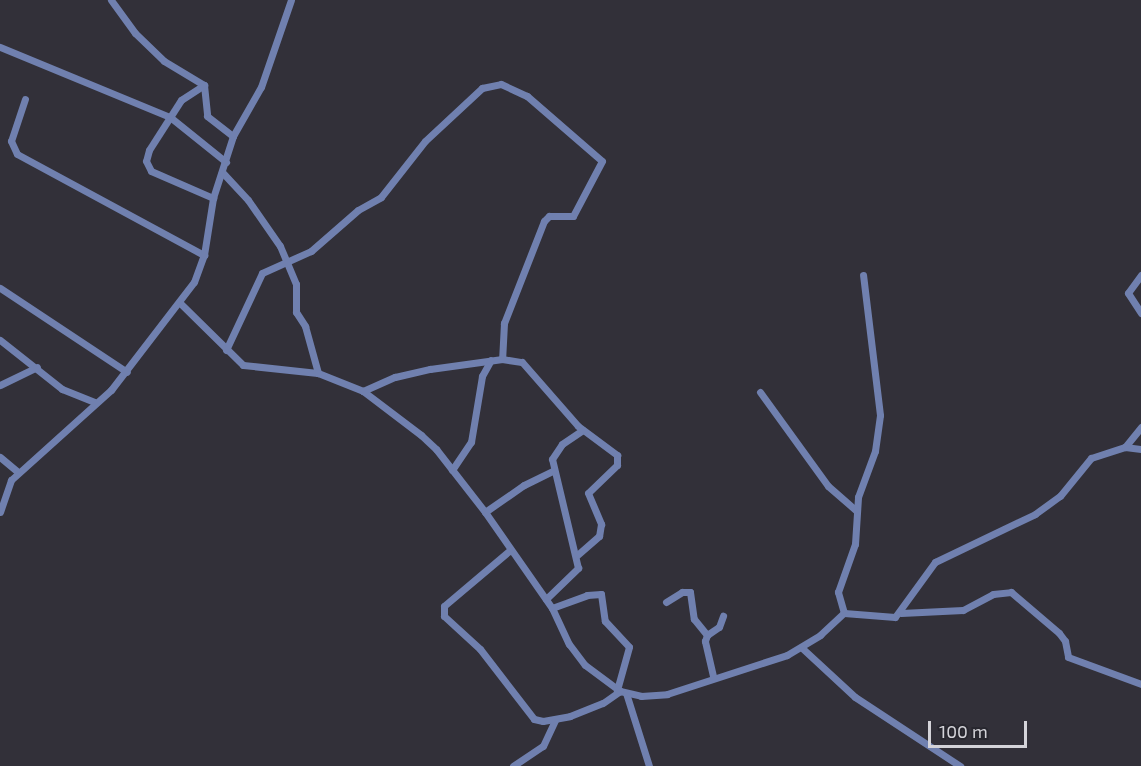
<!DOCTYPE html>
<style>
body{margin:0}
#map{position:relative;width:1141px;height:766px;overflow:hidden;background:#323039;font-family:"Exo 2",sans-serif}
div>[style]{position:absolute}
.minor>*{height:7px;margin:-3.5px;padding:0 3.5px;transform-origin:3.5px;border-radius:3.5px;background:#7080af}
span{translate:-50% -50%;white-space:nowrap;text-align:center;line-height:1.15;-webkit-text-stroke:6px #28272f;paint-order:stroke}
.scale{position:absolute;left:928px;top:721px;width:99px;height:27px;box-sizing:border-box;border:3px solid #d4d3d9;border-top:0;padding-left:8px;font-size:18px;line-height:21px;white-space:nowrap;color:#d4d3d9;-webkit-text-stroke:4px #28272f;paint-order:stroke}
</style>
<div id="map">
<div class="minor">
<i style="left:111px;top:0;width:41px;rotate:54deg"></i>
<i style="left:135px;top:33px;width:40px;rotate:44deg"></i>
<i style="left:164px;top:61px;width:47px;rotate:31deg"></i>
<i style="left:204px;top:85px;width:31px;rotate:84deg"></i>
<i style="left:207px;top:116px;width:33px;rotate:38deg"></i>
<i style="left:0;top:47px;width:184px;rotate:22.4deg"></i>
<i style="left:170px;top:117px;width:72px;rotate:38.8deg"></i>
<i style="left:204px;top:85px;width:27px;rotate:147deg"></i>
<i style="left:181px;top:100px;width:59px;rotate:122.6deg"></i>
<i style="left:149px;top:150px;width:11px;rotate:105deg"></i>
<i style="left:146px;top:161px;width:11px;rotate:63deg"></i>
<i style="left:151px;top:171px;width:68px;rotate:23.5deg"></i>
<i style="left:25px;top:99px;width:44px;rotate:108.4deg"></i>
<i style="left:11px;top:141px;width:14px;rotate:65deg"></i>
<i style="left:17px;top:154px;width:213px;rotate:28.4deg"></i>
<i style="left:222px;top:172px;width:38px;rotate:47deg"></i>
<i style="left:248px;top:200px;width:56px;rotate:55.2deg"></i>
<i style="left:280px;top:246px;width:41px;rotate:67.2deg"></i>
<i style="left:296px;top:284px;width:28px;rotate:90deg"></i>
<i style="left:296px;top:312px;width:17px;rotate:57deg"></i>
<i style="left:305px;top:326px;width:49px;rotate:74.5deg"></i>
<i style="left:1141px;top:275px;width:22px;rotate:126deg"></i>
<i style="left:1128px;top:293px;width:24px;rotate:57deg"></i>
<i style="left:0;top:288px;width:152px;rotate:33.5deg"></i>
<i style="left:180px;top:303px;width:88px;rotate:44.5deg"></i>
<i style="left:243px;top:365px;width:75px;rotate:6.1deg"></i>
<i style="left:318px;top:373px;width:48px;rotate:21.8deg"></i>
<i style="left:363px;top:391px;width:73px;rotate:37.2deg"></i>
<i style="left:421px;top:435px;width:21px;rotate:43deg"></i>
<i style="left:436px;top:449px;width:80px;rotate:52.1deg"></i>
<i style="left:485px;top:512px;width:117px;rotate:55.1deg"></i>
<i style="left:552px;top:608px;width:40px;rotate:65deg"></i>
<i style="left:569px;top:644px;width:26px;rotate:53deg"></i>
<i style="left:585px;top:665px;width:44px;rotate:36.6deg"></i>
<i style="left:620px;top:691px;width:22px;rotate:13deg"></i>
<i style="left:641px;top:696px;width:26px;rotate:-4deg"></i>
<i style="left:667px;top:694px;width:126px;rotate:-18deg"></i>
<i style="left:787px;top:655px;width:39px;rotate:-31deg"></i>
<i style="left:820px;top:635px;width:33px;rotate:-43deg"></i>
<i style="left:844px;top:613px;width:51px;rotate:4.5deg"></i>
<i style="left:895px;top:617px;width:68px;rotate:-54deg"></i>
<i style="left:935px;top:562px;width:111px;rotate:-25.6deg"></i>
<i style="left:1035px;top:514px;width:31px;rotate:-36deg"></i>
<i style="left:1060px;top:496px;width:49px;rotate:-50.8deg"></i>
<i style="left:1091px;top:458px;width:36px;rotate:-18deg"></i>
<i style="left:1125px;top:447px;width:16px;rotate:7deg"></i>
<i style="left:0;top:340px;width:79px;rotate:38.3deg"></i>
<i style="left:62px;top:389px;width:35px;rotate:22deg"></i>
<i style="left:226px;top:350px;width:85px;rotate:-64.9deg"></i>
<i style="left:262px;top:273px;width:54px;rotate:-24.2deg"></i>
<i style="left:311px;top:251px;width:62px;rotate:-41.1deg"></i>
<i style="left:358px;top:210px;width:26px;rotate:-29deg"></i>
<i style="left:381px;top:197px;width:71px;rotate:-51.8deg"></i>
<i style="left:425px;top:141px;width:78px;rotate:-42.9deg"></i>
<i style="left:482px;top:88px;width:19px;rotate:-12deg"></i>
<i style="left:501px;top:84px;width:29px;rotate:25deg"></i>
<i style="left:527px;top:96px;width:99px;rotate:40.9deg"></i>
<i style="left:602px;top:161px;width:62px;rotate:117.8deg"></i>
<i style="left:573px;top:216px;width:24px;rotate:180deg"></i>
<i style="left:549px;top:216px;width:7px;rotate:135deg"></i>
<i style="left:544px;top:221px;width:110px;rotate:111.4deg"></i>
<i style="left:504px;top:323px;width:36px;rotate:93deg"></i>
<i style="left:0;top:385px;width:41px;rotate:-25.9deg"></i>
<i style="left:363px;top:391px;width:35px;rotate:-24deg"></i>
<i style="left:395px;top:377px;width:36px;rotate:-13deg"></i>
<i style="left:430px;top:369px;width:73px;rotate:-7.9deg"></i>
<i style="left:502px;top:359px;width:20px;rotate:9deg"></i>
<i style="left:522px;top:362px;width:85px;rotate:48.8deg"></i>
<i style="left:578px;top:426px;width:49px;rotate:36.6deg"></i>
<i style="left:617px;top:455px;width:10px;rotate:90deg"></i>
<i style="left:617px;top:465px;width:40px;rotate:136deg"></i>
<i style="left:588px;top:493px;width:34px;rotate:67deg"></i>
<i style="left:601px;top:524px;width:12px;rotate:99deg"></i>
<i style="left:599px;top:536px;width:29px;rotate:139deg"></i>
<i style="left:760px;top:392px;width:116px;rotate:54.1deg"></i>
<i style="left:828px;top:486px;width:37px;rotate:41deg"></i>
<i style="left:1125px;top:447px;width:26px;rotate:-51deg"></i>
<i style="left:0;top:457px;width:23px;rotate:40deg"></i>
<i style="left:452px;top:470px;width:34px;rotate:-56deg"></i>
<i style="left:471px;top:442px;width:67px;rotate:-80.5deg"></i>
<i style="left:482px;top:376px;width:18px;rotate:-61deg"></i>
<i style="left:0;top:512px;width:34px;rotate:-71deg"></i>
<i style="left:11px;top:480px;width:135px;rotate:-42deg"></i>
<i style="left:111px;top:390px;width:136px;rotate:-52.5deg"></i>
<i style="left:194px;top:282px;width:29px;rotate:-70deg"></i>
<i style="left:204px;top:255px;width:58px;rotate:-81deg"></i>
<i style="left:213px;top:198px;width:65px;rotate:-72.1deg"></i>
<i style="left:233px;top:136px;width:56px;rotate:-60.3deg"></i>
<i style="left:261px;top:87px;width:92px;rotate:-71deg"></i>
<i style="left:485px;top:512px;width:47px;rotate:-34.7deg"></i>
<i style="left:524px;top:485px;width:32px;rotate:-26deg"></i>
<i style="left:509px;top:551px;width:85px;rotate:139.8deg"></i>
<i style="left:444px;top:606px;width:10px;rotate:90deg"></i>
<i style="left:444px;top:616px;width:49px;rotate:42.5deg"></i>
<i style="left:480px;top:649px;width:88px;rotate:52.4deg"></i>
<i style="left:534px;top:719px;width:9px;rotate:13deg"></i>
<i style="left:543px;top:721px;width:27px;rotate:-10deg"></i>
<i style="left:570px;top:716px;width:35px;rotate:-22deg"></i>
<i style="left:603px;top:703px;width:21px;rotate:-35deg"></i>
<i style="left:546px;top:599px;width:45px;rotate:-44.1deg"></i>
<i style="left:578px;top:568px;width:112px;rotate:-103.4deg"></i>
<i style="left:552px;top:459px;width:18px;rotate:-56deg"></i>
<i style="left:562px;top:444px;width:25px;rotate:-34deg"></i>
<i style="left:666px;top:602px;width:19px;rotate:-32deg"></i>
<i style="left:682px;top:592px;width:8px"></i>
<i style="left:690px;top:592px;width:27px;rotate:82deg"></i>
<i style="left:694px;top:619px;width:21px;rotate:51deg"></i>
<i style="left:552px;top:608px;width:37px;rotate:-20deg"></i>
<i style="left:587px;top:595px;width:14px;rotate:-4deg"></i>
<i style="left:601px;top:594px;width:27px;rotate:82deg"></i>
<i style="left:605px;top:621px;width:35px;rotate:47deg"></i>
<i style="left:629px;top:647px;width:45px;rotate:105.6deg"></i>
<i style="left:844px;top:613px;width:22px;rotate:-106deg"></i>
<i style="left:838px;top:592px;width:51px;rotate:-70.5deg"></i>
<i style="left:855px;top:544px;width:47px;rotate:-86.3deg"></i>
<i style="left:858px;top:497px;width:49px;rotate:-69.7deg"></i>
<i style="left:875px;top:451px;width:36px;rotate:-82deg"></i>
<i style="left:880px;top:415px;width:141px;rotate:-96.9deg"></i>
<i style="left:901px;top:613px;width:62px;rotate:-2.8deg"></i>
<i style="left:963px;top:610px;width:34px;rotate:-28deg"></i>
<i style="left:993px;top:594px;width:18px;rotate:-6deg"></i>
<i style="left:1011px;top:592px;width:63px;rotate:40.5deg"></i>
<i style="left:1059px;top:633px;width:10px;rotate:53deg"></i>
<i style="left:1065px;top:641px;width:16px;rotate:79deg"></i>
<i style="left:1068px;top:657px;width:78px;rotate:20.3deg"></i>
<i style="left:802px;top:648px;width:72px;rotate:42.8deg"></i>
<i style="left:855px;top:697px;width:126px;rotate:33.3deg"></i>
<i style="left:713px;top:676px;width:36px;rotate:-103deg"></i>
<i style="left:705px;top:641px;width:6px;rotate:-72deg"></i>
<i style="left:707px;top:635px;width:14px;rotate:-34deg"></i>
<i style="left:719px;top:627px;width:12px;rotate:-70deg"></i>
<i style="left:626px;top:693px;width:77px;rotate:72.5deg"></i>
<i style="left:513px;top:766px;width:36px;rotate:-34deg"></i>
<i style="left:543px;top:746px;width:29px;rotate:-65deg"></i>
</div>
<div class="scale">100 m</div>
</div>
